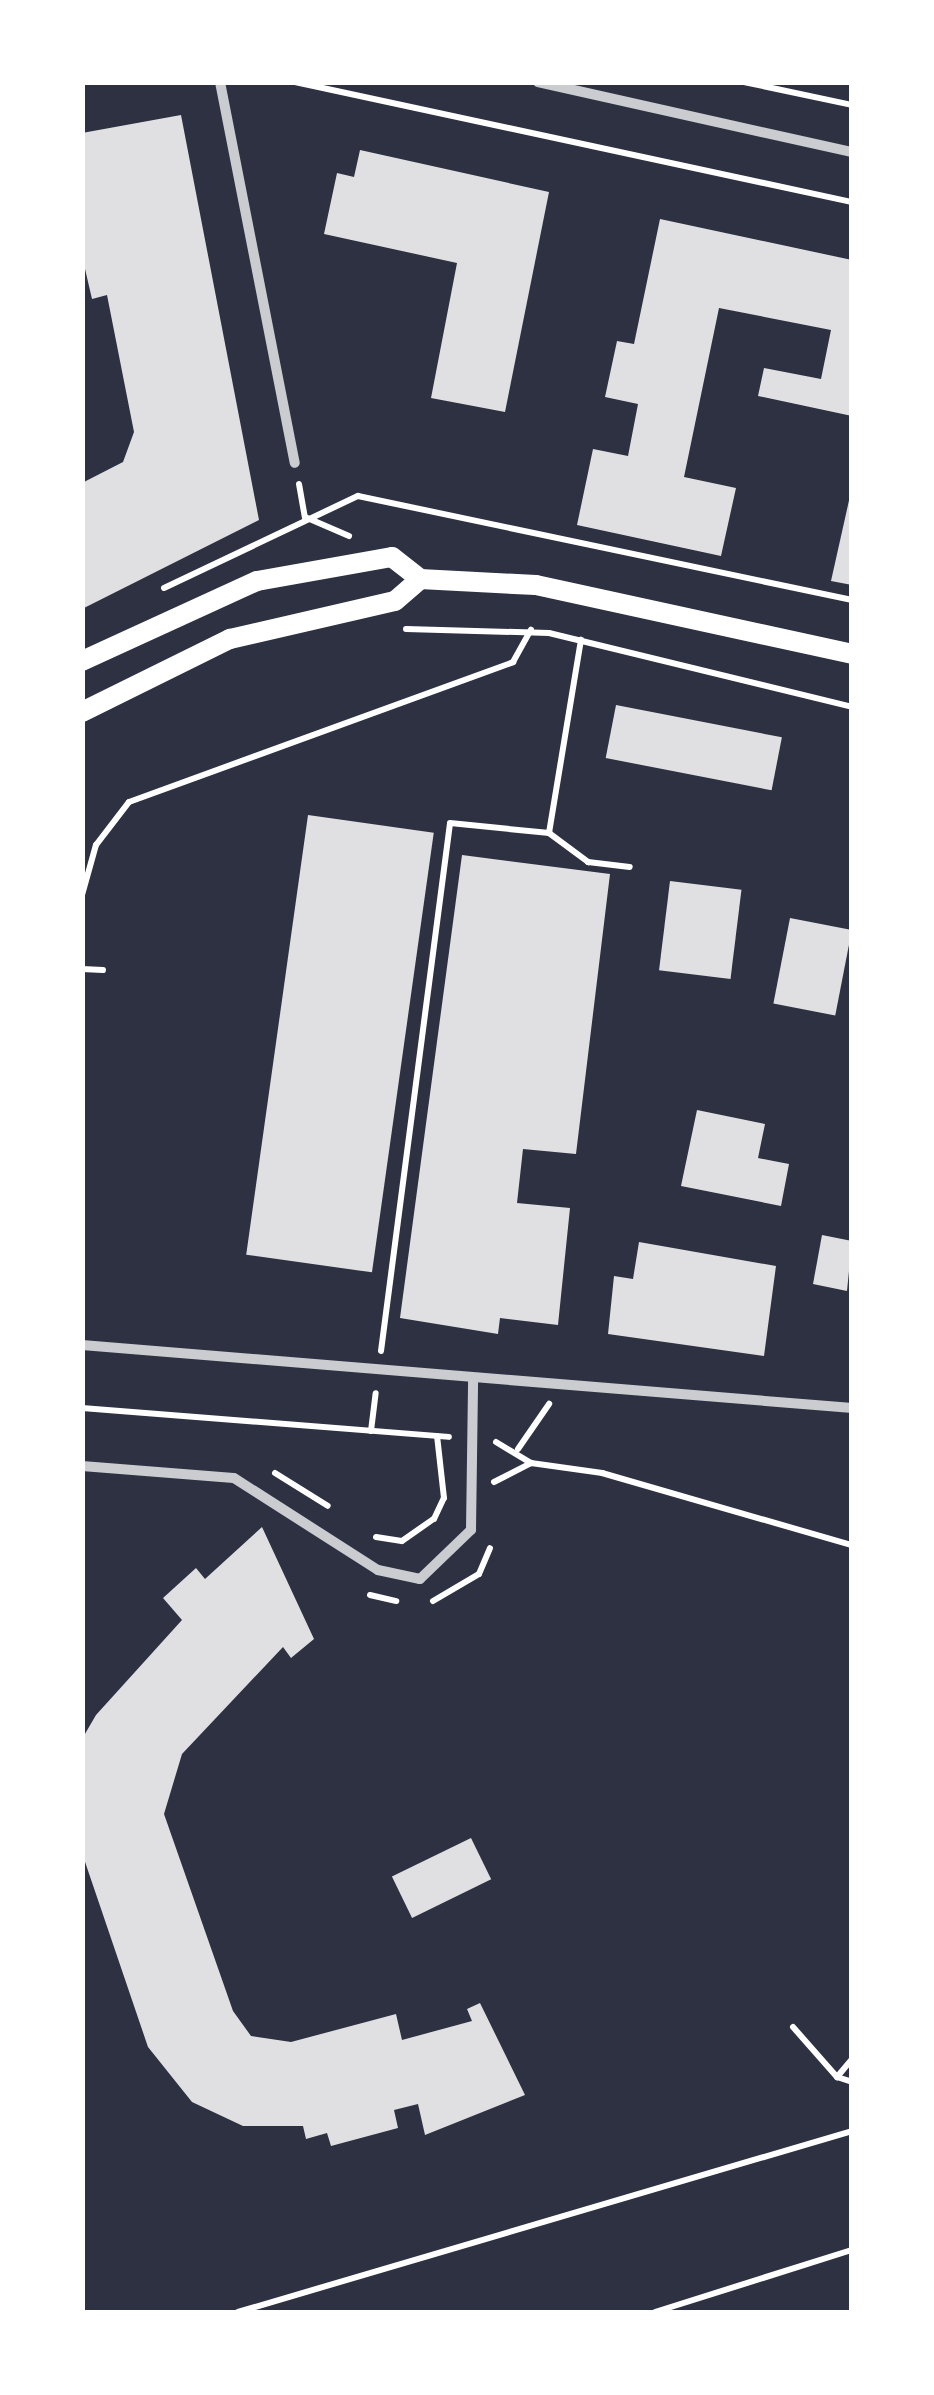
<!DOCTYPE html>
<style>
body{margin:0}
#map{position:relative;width:934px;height:2395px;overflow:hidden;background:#2d3142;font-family:"DM Sans",sans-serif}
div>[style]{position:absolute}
.building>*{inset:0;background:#e0e0e3;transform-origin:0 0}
.path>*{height:6px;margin:-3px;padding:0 3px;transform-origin:3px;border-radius:3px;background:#fff}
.minor>*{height:10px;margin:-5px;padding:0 5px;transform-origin:5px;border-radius:5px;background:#caccd0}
.secondary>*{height:20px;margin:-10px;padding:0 10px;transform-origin:10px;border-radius:10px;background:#fff}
span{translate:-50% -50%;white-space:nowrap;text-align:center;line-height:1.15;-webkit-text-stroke:10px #fff;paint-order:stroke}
.frame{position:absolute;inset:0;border:85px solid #fff;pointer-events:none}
</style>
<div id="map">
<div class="building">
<i style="clip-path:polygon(181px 115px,259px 520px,82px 609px,82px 483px,123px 462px,134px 432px,107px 295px,92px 299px,82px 256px,82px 133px)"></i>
<i style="clip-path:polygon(360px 150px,549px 192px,505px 412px,431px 398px,457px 263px,324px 234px,337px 173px,354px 177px)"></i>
<i style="clip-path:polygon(660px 219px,852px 260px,852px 416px,758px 396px,764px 368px,821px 379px,831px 330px,719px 308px,684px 477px,736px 488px,721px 556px,577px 525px,593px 449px,628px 456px,638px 404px,605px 397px,617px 341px,634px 344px)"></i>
<i style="clip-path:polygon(850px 496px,852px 496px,852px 585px,831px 581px)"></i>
<i style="left:616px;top:705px;width:169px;height:54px;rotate:11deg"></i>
<i style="left:308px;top:815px;width:127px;height:444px;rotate:8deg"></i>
<i style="clip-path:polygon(462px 855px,610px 874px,576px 1154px,523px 1149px,517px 1203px,570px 1208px,558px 1325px,500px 1318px,498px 1334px,400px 1318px)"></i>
<i style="left:670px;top:881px;width:72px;height:90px;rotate:7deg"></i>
<i style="left:790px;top:918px;width:63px;height:87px;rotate:11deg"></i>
<i style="clip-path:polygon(697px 1110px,765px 1124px,758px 1158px,789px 1164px,781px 1206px,681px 1186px)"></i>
<i style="clip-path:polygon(822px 1235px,852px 1241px,847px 1291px,813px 1284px)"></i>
<i style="clip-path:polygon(639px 1242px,776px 1266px,764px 1356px,608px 1334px,614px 1276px,633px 1279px)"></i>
<i style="clip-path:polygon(262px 1527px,314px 1639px,291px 1658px,283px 1647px,182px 1754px,164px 1814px,233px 2011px,251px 2036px,291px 2042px,396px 2014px,402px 2040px,472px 2021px,467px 2009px,480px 2003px,525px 2095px,425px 2135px,418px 2104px,394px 2110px,398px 2128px,331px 2146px,327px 2133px,306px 2139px,303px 2126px,243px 2126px,192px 2102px,148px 2047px,82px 1853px,82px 1739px,96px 1715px,182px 1620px,163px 1598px,196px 1568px,205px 1579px)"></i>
<i style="left:471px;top:1838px;width:46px;height:88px;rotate:64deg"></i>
</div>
<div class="path">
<i style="left:295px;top:82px;width:570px;rotate:12.16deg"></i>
<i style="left:744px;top:82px;width:110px;rotate:12deg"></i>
<i style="left:299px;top:484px;width:34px;rotate:80deg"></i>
<i style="left:305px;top:517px;width:48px;rotate:23.4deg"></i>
<i style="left:164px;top:588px;width:215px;rotate:-25.4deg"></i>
<i style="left:358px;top:496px;width:505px;rotate:11.89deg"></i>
<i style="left:406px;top:629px;width:143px;rotate:1.6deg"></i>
<i style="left:549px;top:633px;width:312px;rotate:13.7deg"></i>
<i style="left:549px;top:833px;width:196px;rotate:-80.6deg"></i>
<i style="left:82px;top:895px;width:52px;rotate:-74.4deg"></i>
<i style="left:96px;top:845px;width:54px;rotate:-52.5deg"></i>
<i style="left:129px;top:802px;width:409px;rotate:-20deg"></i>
<i style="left:513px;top:662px;width:37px;rotate:-61deg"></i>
<i style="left:82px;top:969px;width:21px;rotate:3deg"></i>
<i style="left:381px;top:1351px;width:532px;rotate:-82.55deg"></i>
<i style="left:450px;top:823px;width:100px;rotate:5.8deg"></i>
<i style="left:549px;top:833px;width:49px;rotate:36.6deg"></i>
<i style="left:588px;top:862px;width:42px;rotate:6.8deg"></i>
<i style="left:82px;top:1408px;width:368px;rotate:4.5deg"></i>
<i style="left:371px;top:1431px;width:38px;rotate:-83deg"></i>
<i style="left:496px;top:1442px;width:41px;rotate:31deg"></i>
<i style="left:531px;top:1463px;width:72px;rotate:8deg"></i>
<i style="left:602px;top:1473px;width:260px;rotate:16.1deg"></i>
<i style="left:518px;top:1449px;width:55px;rotate:-55.4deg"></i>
<i style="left:275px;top:1473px;width:62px;rotate:31.9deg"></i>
<i style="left:494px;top:1482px;width:42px;rotate:-27.2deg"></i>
<i style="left:376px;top:1537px;width:26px;rotate:9deg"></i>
<i style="left:402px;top:1541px;width:39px;rotate:-35deg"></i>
<i style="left:434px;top:1519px;width:23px;rotate:-65deg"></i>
<i style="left:444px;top:1498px;width:62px;rotate:-96.4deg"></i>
<i style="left:370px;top:1595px;width:27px;rotate:13deg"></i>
<i style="left:433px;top:1601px;width:53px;rotate:-30.4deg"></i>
<i style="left:479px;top:1574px;width:28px;rotate:-67deg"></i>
<i style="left:793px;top:2027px;width:67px;rotate:48.7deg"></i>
<i style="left:837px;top:2077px;width:23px;rotate:-50deg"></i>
<i style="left:837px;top:2077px;width:16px;rotate:18deg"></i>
<i style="left:238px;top:2312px;width:640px;rotate:-16.42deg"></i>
<i style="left:655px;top:2312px;width:207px;rotate:-17.5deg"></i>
</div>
<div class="minor">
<i style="left:220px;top:82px;width:388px;rotate:78.9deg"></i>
<i style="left:538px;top:82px;width:322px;rotate:12.6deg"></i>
<i style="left:82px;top:1345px;width:773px;rotate:4.68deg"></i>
<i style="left:82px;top:1466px;width:152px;rotate:4.5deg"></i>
<i style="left:234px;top:1478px;width:171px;rotate:32.6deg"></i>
<i style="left:378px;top:1570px;width:43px;rotate:12.1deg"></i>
<i style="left:420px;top:1579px;width:71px;rotate:-43.9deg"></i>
<i style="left:471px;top:1530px;width:151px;rotate:-89.2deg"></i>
</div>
<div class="secondary">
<i style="left:82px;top:661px;width:192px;rotate:-24.6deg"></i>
<i style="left:257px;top:581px;width:137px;rotate:-10.1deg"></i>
<i style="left:392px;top:557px;width:36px;rotate:38deg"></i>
<i style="left:420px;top:579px;width:116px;rotate:3deg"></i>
<i style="left:536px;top:585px;width:323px;rotate:12.3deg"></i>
<i style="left:82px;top:712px;width:165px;rotate:-26.3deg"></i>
<i style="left:230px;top:639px;width:169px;rotate:-13deg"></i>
<i style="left:395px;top:601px;width:33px;rotate:-41deg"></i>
</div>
<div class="frame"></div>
</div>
